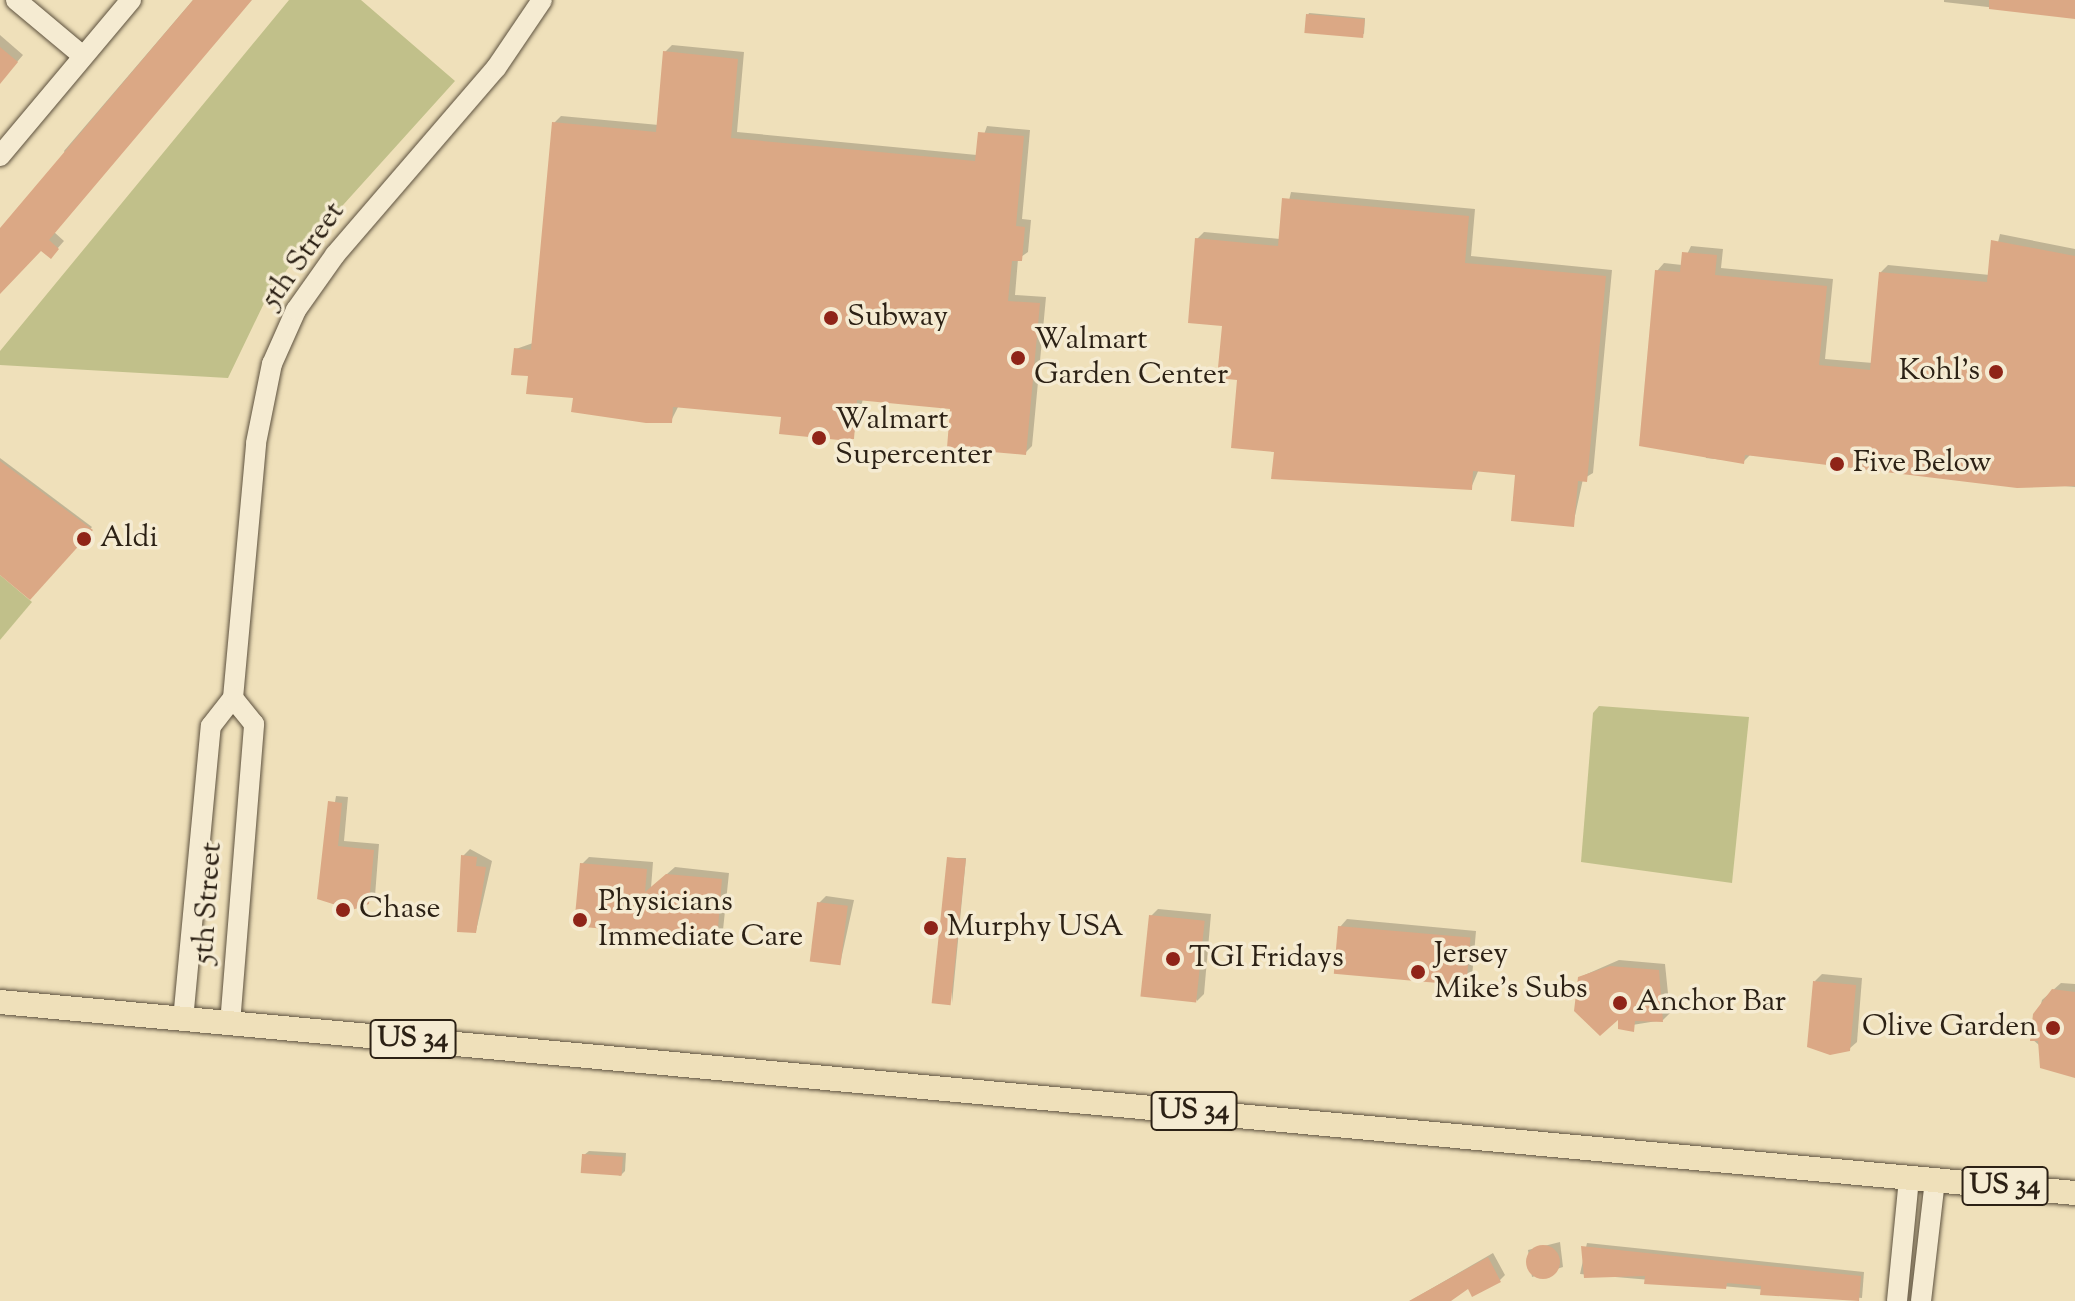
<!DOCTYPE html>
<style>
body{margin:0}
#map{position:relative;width:2075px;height:1301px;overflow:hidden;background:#efe0ba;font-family:"Sorts Mill Goudy",serif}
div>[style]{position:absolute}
.green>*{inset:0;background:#c1c08a}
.shadow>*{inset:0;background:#0003}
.building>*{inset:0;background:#dba885;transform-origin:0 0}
.round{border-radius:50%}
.roads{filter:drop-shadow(0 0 2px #5d513e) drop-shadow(0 0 2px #5d513e)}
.minor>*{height:20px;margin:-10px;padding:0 10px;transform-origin:10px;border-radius:10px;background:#f5ebd2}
.major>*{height:24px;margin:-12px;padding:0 12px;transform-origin:12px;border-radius:12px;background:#efe0ba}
.dots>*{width:22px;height:22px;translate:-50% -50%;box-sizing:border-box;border:4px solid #f5ebd2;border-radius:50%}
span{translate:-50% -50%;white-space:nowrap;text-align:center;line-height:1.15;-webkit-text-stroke:7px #f5ebd2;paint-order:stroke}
.shield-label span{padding:2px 6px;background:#f5ebd2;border:2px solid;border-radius:6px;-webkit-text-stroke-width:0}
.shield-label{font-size:28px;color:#2c2115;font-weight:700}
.street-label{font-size:30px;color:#2c2115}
.poi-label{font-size:30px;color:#2c2115}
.left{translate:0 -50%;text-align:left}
.right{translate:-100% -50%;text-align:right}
</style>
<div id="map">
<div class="green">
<i style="clip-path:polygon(289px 0,361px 0,455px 81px,297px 256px,267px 297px,228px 378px,0 365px,0 351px)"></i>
<i style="clip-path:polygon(0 575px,32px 602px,0 640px)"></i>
<i style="clip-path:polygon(1599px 706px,1749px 717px,1732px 883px,1581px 862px,1593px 713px)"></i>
</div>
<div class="shadow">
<i style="clip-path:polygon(193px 0,249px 0,54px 232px,64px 241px,57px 249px,41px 248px,0 288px,0 229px,68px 159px,64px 151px)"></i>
<i style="clip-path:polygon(2075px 0,2075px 17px,1944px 2px,1944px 0)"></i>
<i style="clip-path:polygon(1309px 13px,1365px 18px,1364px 34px,1308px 15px)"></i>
<i style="clip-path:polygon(0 35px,23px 55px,0 82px)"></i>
<i style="clip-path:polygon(672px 45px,744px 52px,737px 132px,977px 155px,987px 126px,1030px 130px,1022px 219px,1031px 220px,1028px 252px,1018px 259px,1015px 295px,1046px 297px,1032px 446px,1025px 453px,952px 407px,863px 399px,853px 437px,783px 415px,679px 405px,671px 421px,575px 397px,530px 374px,516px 349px,533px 343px,554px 123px,561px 116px,659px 125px,665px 52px)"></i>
<i style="clip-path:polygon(1291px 192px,1475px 209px,1471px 256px,1612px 270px,1593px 473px,1583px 479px,1573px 525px,1517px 473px,1479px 469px,1471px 488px,1276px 450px,1239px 378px,1197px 239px,1204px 232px,1280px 239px)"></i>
<i style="clip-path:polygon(2000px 234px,2075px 249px,2075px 487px,1750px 455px,1743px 462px,1706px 458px,1657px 271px,1664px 263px,1682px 265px,1691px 246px,1723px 249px,1721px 268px,1833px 279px,1825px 359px,1873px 363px,1881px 272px,1888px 265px,1990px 275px)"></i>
<i style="clip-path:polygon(0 458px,92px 527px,30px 598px,0 573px)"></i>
<i style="clip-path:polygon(336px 796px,348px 797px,344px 841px,379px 844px,375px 896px,346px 909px,319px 898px)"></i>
<i style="clip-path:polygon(470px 849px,492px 861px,476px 931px,463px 856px)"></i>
<i style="clip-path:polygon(589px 857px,653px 862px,651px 888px,675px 867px,729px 873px,723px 930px,716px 938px,582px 864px)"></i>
<i style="clip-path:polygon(949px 858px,966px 858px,952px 1003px)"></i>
<i style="clip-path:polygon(826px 896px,854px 900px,840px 964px,819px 903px)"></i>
<i style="clip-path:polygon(1158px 909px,1211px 914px,1204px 994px,1197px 1001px,1151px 916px)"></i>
<i style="clip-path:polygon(1347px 919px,1476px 931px,1472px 977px,1465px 984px,1340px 927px)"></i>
<i style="clip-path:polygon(1619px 960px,1665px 964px,1670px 1013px,1663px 1020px,1620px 1027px,1620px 1015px,1580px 977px)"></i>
<i style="clip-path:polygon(1822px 974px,1862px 978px,1857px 1042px,1849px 1049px,1815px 981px)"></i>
<i style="clip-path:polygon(2061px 983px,2075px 984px,2075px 1076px,2032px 1039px,2042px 1000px)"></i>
<i style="clip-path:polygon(589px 1151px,626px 1153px,625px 1171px,620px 1176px,584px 1155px)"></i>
<i style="clip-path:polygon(1560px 1242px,1563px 1267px,1532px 1277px,1528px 1250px)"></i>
<i style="clip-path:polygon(1587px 1243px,1864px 1272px,1862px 1298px,1580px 1274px)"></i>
<i style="clip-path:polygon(1493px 1253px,1505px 1275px,1500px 1280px,1469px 1286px,1448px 1301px,1410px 1301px)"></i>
</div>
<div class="building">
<i style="clip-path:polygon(193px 0,252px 0,49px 240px,59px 249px,51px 259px,41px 251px,0 294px,0 228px)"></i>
<i style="clip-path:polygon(1989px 0,2075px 0,2075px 19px,1989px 9px)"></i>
<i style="left:1306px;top:14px;width:59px;height:19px;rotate:5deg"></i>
<i style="clip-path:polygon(0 47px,18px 62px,0 84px)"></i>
<i style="clip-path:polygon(663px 51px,738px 59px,731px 138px,975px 161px,978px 132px,1024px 136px,1016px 226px,1025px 227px,1022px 261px,1012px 261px,1008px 301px,1040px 303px,1026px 455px,947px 448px,950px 409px,857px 400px,854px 439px,839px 440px,779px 434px,781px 417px,673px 407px,672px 423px,646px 423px,571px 412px,573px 398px,526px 394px,528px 376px,511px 375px,514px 348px,531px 350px,552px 122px,656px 132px)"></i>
<i style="clip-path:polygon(1282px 198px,1469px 216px,1465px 263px,1606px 276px,1587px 482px,1578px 481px,1574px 527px,1511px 521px,1515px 475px,1473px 471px,1472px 490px,1271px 479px,1274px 452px,1231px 448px,1237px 380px,1217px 378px,1222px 326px,1188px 323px,1195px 238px,1278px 246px)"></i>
<i style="clip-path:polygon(1991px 240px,2075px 256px,2075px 486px,2017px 488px,1745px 455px,1744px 464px,1639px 446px,1655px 270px,1680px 272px,1682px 252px,1717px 255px,1715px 275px,1827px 286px,1819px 365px,1870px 370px,1879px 272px,1987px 282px)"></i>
<i style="clip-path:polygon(0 461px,93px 530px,30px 600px,0 575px)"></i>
<i style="clip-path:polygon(328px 801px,342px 803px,338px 846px,374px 850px,369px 904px,352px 910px,317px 899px)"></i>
<i style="clip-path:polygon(461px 855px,477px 857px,476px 866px,486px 867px,476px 933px,457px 932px)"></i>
<i style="left:947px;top:857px;width:19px;height:147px;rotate:6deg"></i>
<i style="clip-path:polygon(580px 863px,647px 869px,645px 892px,666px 874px,722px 879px,717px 940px,574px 926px)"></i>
<i style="left:817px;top:902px;width:31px;height:60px;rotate:7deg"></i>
<i style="left:1149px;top:915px;width:56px;height:82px;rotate:6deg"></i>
<i style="left:1338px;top:926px;width:133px;height:48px;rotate:5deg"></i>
<i style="clip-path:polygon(1610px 966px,1659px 970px,1663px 1022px,1635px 1021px,1634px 1032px,1618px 1029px,1618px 1020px,1600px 1036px,1574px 1011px,1578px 977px)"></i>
<i style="clip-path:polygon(1813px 981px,1856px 985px,1850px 1051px,1830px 1055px,1807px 1047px)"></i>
<i style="clip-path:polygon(2052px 989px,2075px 992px,2075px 1078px,2040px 1068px,2038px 1041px,2030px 1041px,2033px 1014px)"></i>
<i style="left:582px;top:1154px;width:41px;height:19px;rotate:4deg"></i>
<i class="round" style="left:1526px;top:1245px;width:34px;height:34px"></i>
<i style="clip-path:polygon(1581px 1246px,1861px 1276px,1859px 1301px,1760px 1295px,1761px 1286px,1727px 1283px,1726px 1289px,1644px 1284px,1645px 1276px,1584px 1278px)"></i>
<i style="clip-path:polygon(1488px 1257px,1501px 1282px,1472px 1297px,1468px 1289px,1451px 1301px,1409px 1301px)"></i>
</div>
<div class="roads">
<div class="minor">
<i style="left:16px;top:0;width:87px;rotate:39.9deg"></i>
<i style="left:0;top:156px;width:204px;rotate:-50deg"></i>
<i style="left:183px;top:1020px;width:295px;rotate:-84.6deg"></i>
<i style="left:211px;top:726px;width:36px;rotate:-52deg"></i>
<i style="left:233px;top:698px;width:256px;rotate:-84.8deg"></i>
<i style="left:256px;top:443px;width:81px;rotate:-78.6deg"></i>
<i style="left:272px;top:364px;width:59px;rotate:-66deg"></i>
<i style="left:296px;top:310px;width:67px;rotate:-54.7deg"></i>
<i style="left:335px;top:255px;width:247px;rotate:-49.3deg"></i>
<i style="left:496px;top:68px;width:82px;rotate:-55.9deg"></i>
<i style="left:230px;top:1024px;width:301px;rotate:-85.4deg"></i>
<i style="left:254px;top:724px;width:33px;rotate:-129deg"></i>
<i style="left:1897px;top:1301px;width:124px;rotate:-84.4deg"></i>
<i style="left:1921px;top:1301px;width:122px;rotate:-83.4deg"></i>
</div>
<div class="major">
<i style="left:0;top:1002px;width:2084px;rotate:5.26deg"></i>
</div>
</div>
<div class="dots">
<i style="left:831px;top:318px;background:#8f2418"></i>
<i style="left:1018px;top:358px;background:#8f2418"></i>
<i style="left:1996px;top:372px;background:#8f2418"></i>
<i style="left:819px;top:438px;background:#8f2418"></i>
<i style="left:1837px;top:464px;background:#8f2418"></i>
<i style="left:84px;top:539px;background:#8f2418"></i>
<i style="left:343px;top:910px;background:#8f2418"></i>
<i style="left:580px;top:920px;background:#8f2418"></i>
<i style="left:931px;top:928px;background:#8f2418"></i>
<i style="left:1173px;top:959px;background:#8f2418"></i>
<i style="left:1418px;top:972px;background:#8f2418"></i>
<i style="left:1620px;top:1003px;background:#8f2418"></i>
<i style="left:2053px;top:1028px;background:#8f2418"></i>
</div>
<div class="shield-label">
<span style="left:413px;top:1039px">US 34</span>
<span style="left:1194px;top:1111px">US 34</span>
<span style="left:2005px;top:1186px">US 34</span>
</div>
<div class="street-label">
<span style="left:304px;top:256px;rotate:-55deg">5th Street</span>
<span style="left:209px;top:903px;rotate:-86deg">5th Street</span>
</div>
<div class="poi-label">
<span class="left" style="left:847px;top:318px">Subway</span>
<span class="left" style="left:1034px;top:358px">Walmart<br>Garden Center</span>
<span class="right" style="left:1980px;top:372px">Kohl's</span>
<span class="left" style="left:835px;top:438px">Walmart<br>Supercenter</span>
<span class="left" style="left:1853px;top:464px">Five Below</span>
<span class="left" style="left:100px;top:539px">Aldi</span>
<span class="left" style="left:598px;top:920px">Physicians<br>Immediate Care</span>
<span class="left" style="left:359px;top:910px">Chase</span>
<span class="left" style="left:947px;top:928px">Murphy USA</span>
<span class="left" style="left:1434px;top:972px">Jersey<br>Mike's Subs</span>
<span class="left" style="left:1189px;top:959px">TGI Fridays</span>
<span class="left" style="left:1636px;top:1003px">Anchor Bar</span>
<span class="right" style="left:2037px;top:1028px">Olive Garden</span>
</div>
</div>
